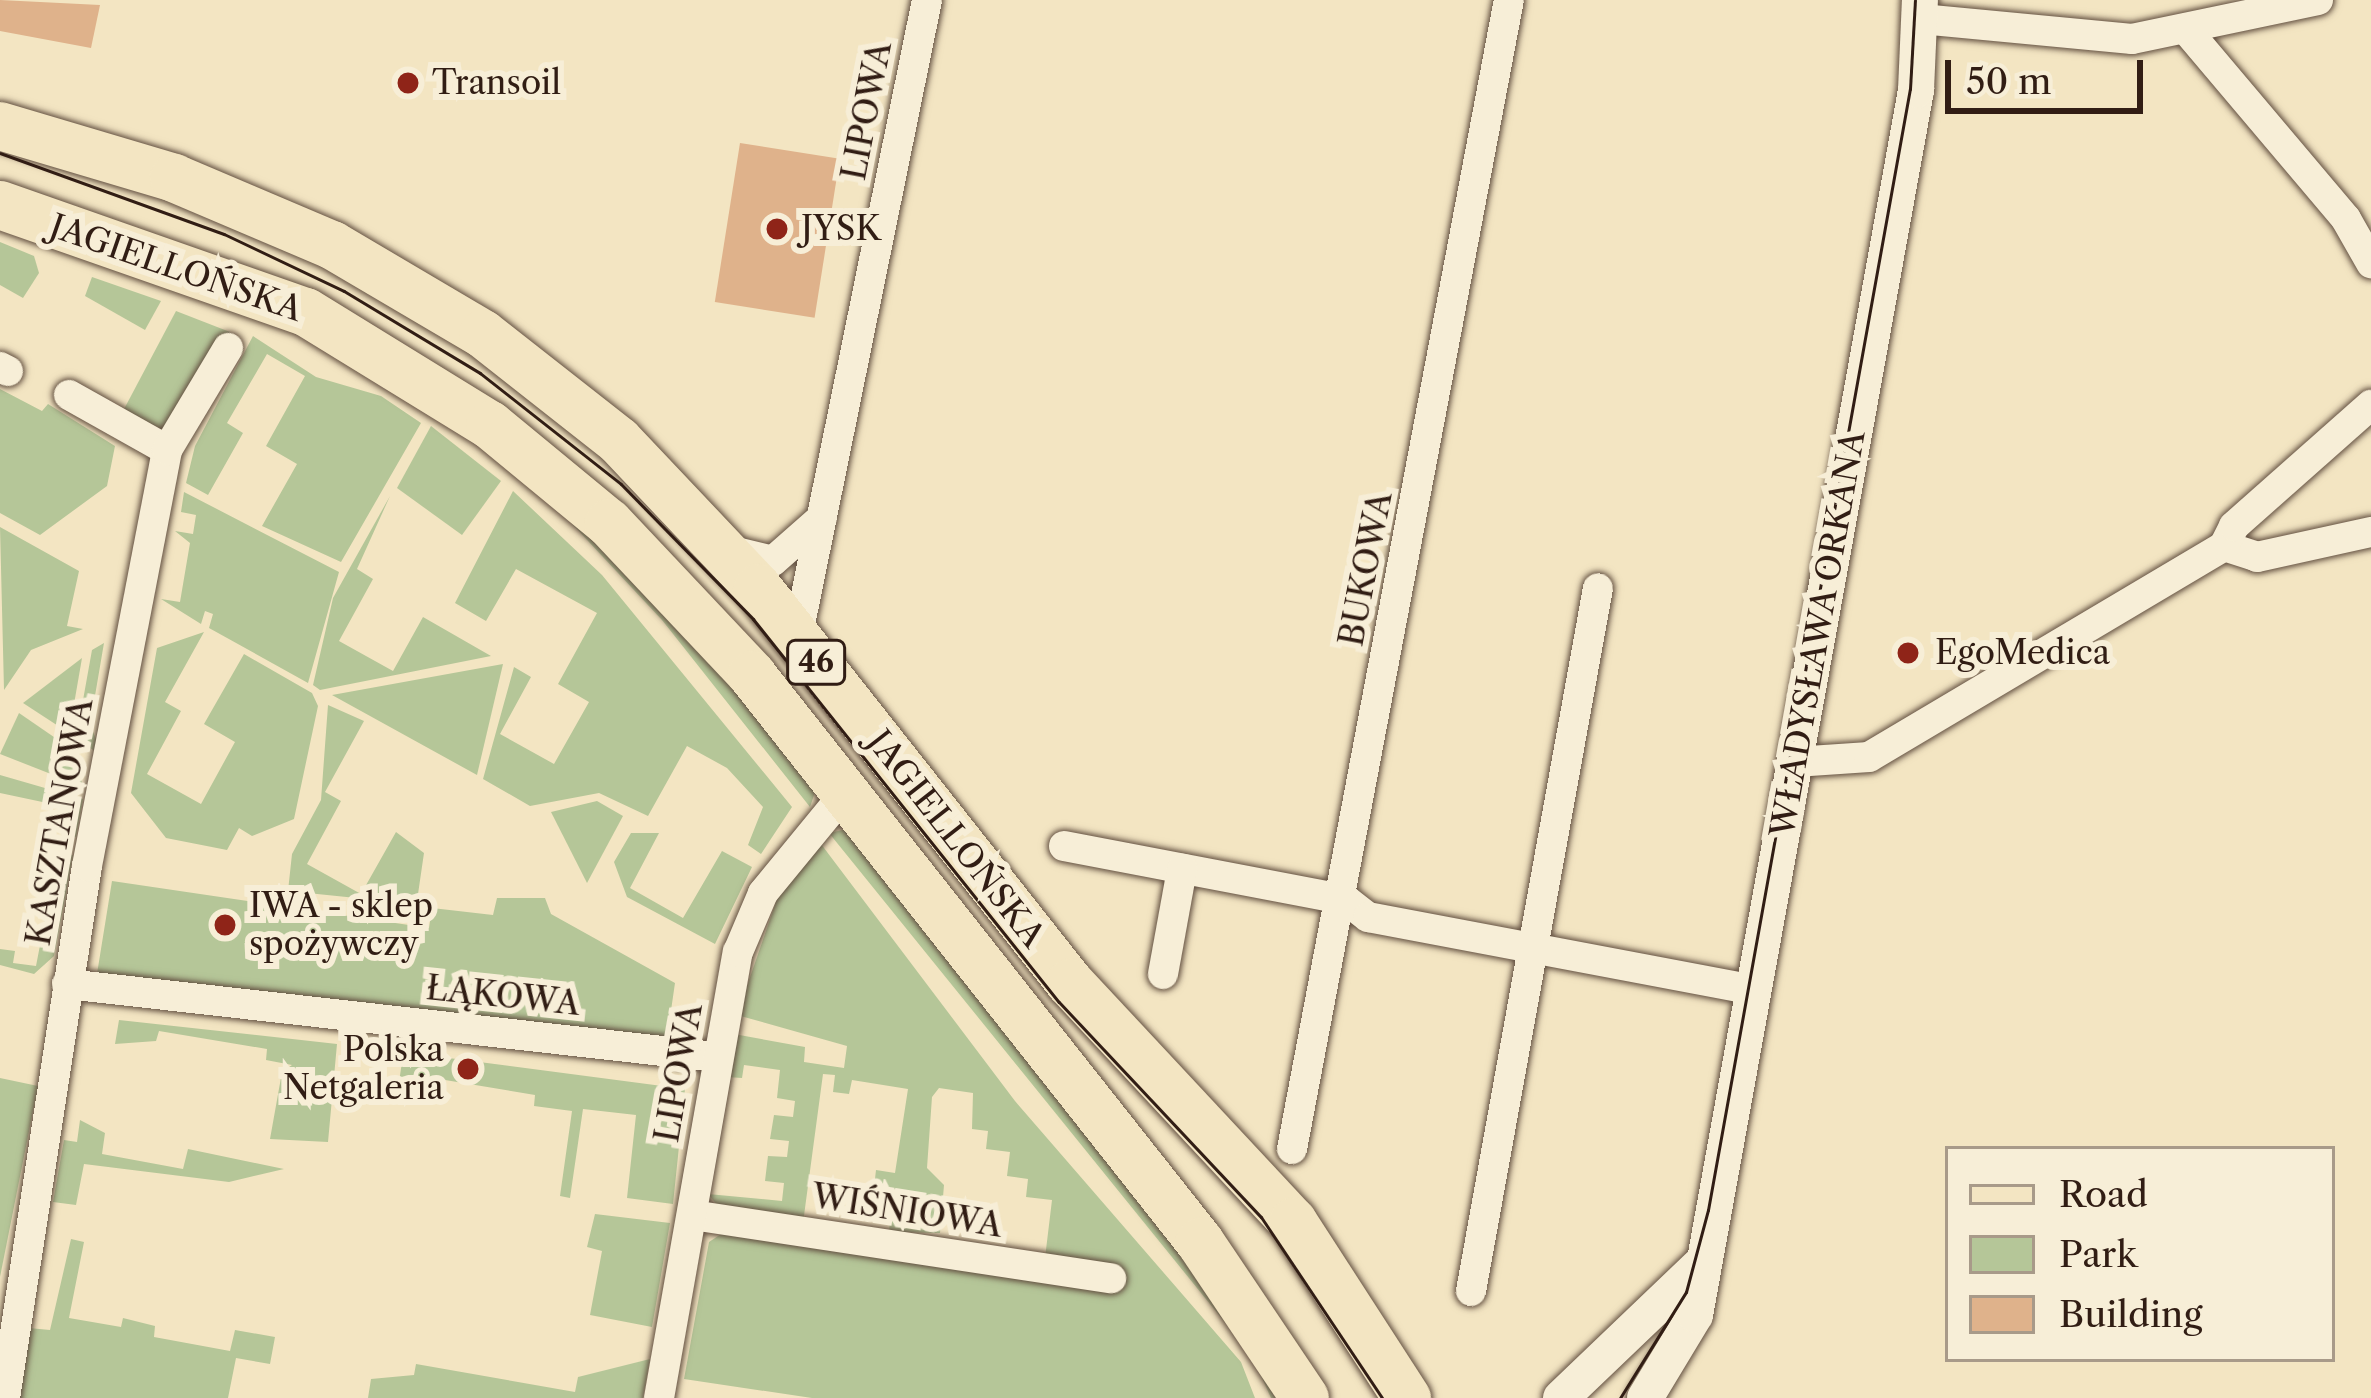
<!DOCTYPE html>
<meta charset="utf-8">
<style>
body{margin:0}
#map{position:relative;width:2371px;height:1398px;overflow:hidden;background:#f3e5c2;font-family:"Libre Caslon Text",serif}
div>[style]{position:absolute}
.green>*{inset:0;background:#b5c698}
.building>*{inset:0;background:#dfb28b;transform-origin:0 0}
.roads{filter:drop-shadow(0 0 3px #624f40) drop-shadow(0 0 3px #624f40)}
.minor>*{height:30px;margin:-15px;padding:0 15px;transform-origin:15px;border-radius:15px;background:#f7eed7}
.tertiary>*{height:36px;margin:-18px;padding:0 18px;transform-origin:18px;border-radius:18px;background:#f7eed7}
.primary>*{height:48px;margin:-24px;padding:0 24px;transform-origin:24px;border-radius:24px;background:#f3e5c2}
.tram>*{height:3px;margin:-1.5px;padding:0 1.5px;transform-origin:1.5px;border-radius:1.5px;background:#311d14}
.dots>*{width:33px;height:33px;translate:-50% -50%;box-sizing:border-box;border:6px solid #f7eed7;border-radius:50%}
span{translate:-50% -50%;white-space:nowrap;text-align:center;line-height:1.15;-webkit-text-stroke:12px #f7eed7;paint-order:stroke}
.shield-label span{padding:3px 9px;background:#f7eed7;border:3px solid;border-radius:9px;-webkit-text-stroke-width:0}
.shield-label{font-size:30px;color:#311d14;font-weight:700}
.poi-label{font-size:33px;color:#311d14}
.left{translate:0 -50%;text-align:left}
.right{translate:-100% -50%;text-align:right}
.street-label{font-size:33px;color:#311d14}
.legend{position:absolute;left:1945px;top:1146px;width:390px;height:216px;box-sizing:border-box;background:#f7eed7;border:3px solid #a89a89;margin:0;padding:15px 21px;list-style:none;font-size:36px;color:#311d14}
.legend li{display:flex;align-items:center;gap:24px;height:60px}
.legend b{width:60px;border:3px solid #a89a89}
.scale{position:absolute;left:1945px;top:60px;width:198px;height:54px;box-sizing:border-box;border:6px solid #311d14;border-top:0;padding-left:15px;font-size:36px;line-height:42px;white-space:nowrap;color:#311d14;-webkit-text-stroke:9px #f7eed7;paint-order:stroke}
</style>
<div id="map">
<div class="green">
<i style="clip-path:polygon(0 242px,34px 256px,39px 273px,23px 298px,0 285px)"></i>
<i style="clip-path:polygon(92px 277px,161px 301px,145px 330px,85px 296px)"></i>
<i style="clip-path:polygon(176px 311px,230px 332px,170px 433px,123px 411px)"></i>
<i style="clip-path:polygon(253px 336px,316px 377px,381px 396px,421px 423px,341px 562px,262px 526px,297px 464px,266px 446px,305px 376px,267px 354px,227px 423px,243px 433px,208px 495px,186px 483px,195px 446px)"></i>
<i style="clip-path:polygon(0 389px,42px 411px,48px 404px,115px 446px,107px 486px,40px 535px,0 513px)"></i>
<i style="clip-path:polygon(431px 426px,501px 481px,462px 535px,397px 488px)"></i>
<i style="clip-path:polygon(530px 479px,690px 626px,815px 792px,810px 807px,662px 620px)"></i>
<i style="clip-path:polygon(513px 491px,602px 575px,792px 807px,761px 854px,748px 845px,763px 807px,727px 768px,687px 746px,648px 816px,599px 793px,530px 806px,483px 779px,514px 667px,531px 677px,500px 734px,554px 764px,589px 702px,558px 684px,597px 613px,516px 569px,486px 621px,455px 603px)"></i>
<i style="clip-path:polygon(184px 492px,339px 572px,308px 683px,209px 628px,213px 614px,205px 611px,201px 624px,161px 599px,180px 602px,190px 543px,175px 531px,193px 534px,196px 515px,181px 512px)"></i>
<i style="clip-path:polygon(390px 496px,357px 569px,373px 579px,339px 641px,393px 671px,423px 617px,491px 656px,320px 690px,313px 685px,333px 598px)"></i>
<i style="clip-path:polygon(0 527px,79px 571px,67px 626px,83px 629px,31px 650px,4px 690px)"></i>
<i style="clip-path:polygon(204px 632px,165px 702px,181px 711px,147px 774px,201px 804px,235px 742px,204px 724px,244px 654px,312px 693px,318px 706px,294px 819px,252px 836px,239px 828px,227px 850px,166px 838px,131px 793px,157px 648px)"></i>
<i style="clip-path:polygon(104px 643px,90px 725px,104px 757px,76px 739px,92px 650px)"></i>
<i style="clip-path:polygon(82px 658px,69px 733px,23px 703px)"></i>
<i style="clip-path:polygon(503px 664px,477px 775px,332px 695px)"></i>
<i style="clip-path:polygon(328px 705px,364px 721px,325px 792px,341px 801px,307px 864px,361px 894px,396px 832px,424px 853px,418px 894px,405px 903px,288px 891px,292px 854px,321px 800px)"></i>
<i style="clip-path:polygon(19px 713px,67px 746px,84px 787px,0 754px)"></i>
<i style="clip-path:polygon(0 775px,83px 799px,76px 837px,61px 834px,66px 807px,0 793px)"></i>
<i style="clip-path:polygon(597px 801px,623px 816px,587px 883px,551px 812px)"></i>
<i style="clip-path:polygon(847px 829px,989px 1000px,1288px 1398px,1271px 1398px,1252px 1356px,829px 833px)"></i>
<i style="clip-path:polygon(631px 833px,659px 833px,630px 888px,683px 918px,722px 851px,752px 867px,715px 944px,627px 897px,614px 862px)"></i>
<i style="clip-path:polygon(821px 844px,1015px 1101px,1241px 1362px,1255px 1398px,812px 1398px,684px 1379px,709px 1242px,724px 1232px,1045px 1258px,1052px 1200px,1026px 1197px,1028px 1179px,1007px 1176px,1010px 1152px,986px 1149px,988px 1131px,972px 1129px,973px 1093px,939px 1088px,932px 1097px,927px 1168px,944px 1185px,940px 1233px,889px 1232px,892px 1198px,873px 1196px,876px 1170px,895px 1173px,908px 1089px,852px 1080px,849px 1094px,833px 1092px,835px 1075px,823px 1074px,803px 1223px,723px 1212px,708px 1194px,782px 1201px,784px 1183px,765px 1181px,768px 1156px,787px 1157px,789px 1141px,770px 1139px,774px 1115px,793px 1117px,795px 1101px,777px 1098px,780px 1070px,744px 1065px,742px 1078px,727px 1077px,734px 1034px,805px 1047px,804px 1062px,844px 1068px,847px 1046px,737px 1015px,777px 899px)"></i>
<i style="clip-path:polygon(58px 852px,73px 855px,54px 956px,34px 974px,0 965px,0 949px,15px 951px,13px 963px,36px 966px)"></i>
<i style="clip-path:polygon(112px 881px,429px 928px,432px 908px,493px 915px,497px 898px,545px 898px,551px 914px,675px 983px,666px 1045px,96px 980px)"></i>
<i style="clip-path:polygon(119px 1020px,337px 1044px,328px 1142px,270px 1139px,282px 1072px,292px 1065px,266px 1060px,267px 1049px,159px 1031px,156px 1041px,115px 1044px)"></i>
<i style="clip-path:polygon(418px 1054px,685px 1089px,673px 1204px,627px 1198px,636px 1115px,583px 1109px,570px 1198px,560px 1196px,572px 1111px,534px 1106px,535px 1095px,427px 1077px,424px 1087px,399px 1082px,402px 1062px,417px 1064px)"></i>
<i style="clip-path:polygon(0 1078px,38px 1086px,0 1277px)"></i>
<i style="clip-path:polygon(80px 1120px,105px 1133px,102px 1154px,183px 1169px,188px 1149px,284px 1169px,229px 1182px,84px 1164px,76px 1205px,53px 1202px,64px 1140px,77px 1142px)"></i>
<i style="clip-path:polygon(595px 1214px,670px 1223px,652px 1327px,590px 1315px,602px 1251px,587px 1247px)"></i>
<i style="clip-path:polygon(71px 1239px,84px 1242px,69px 1318px,121px 1327px,123px 1318px,155px 1326px,154px 1337px,230px 1351px,235px 1330px,275px 1337px,270px 1364px,236px 1358px,228px 1398px,18px 1398px,29px 1328px,50px 1330px)"></i>
<i style="clip-path:polygon(650px 1359px,643px 1398px,368px 1398px,371px 1379px,414px 1375px,416px 1364px,575px 1392px,578px 1377px)"></i>
</div>
<div class="building">
<i style="clip-path:polygon(0 0,100px 5px,91px 48px,0 31px)"></i>
<i style="left:740px;top:143px;width:101px;height:161px;rotate:9deg"></i>
</div>
<div class="roads">
<div class="minor">
<i style="left:1921px;top:19px;width:212px;rotate:5.4deg"></i>
<i style="left:2132px;top:39px;width:190px;rotate:-11.8deg"></i>
<i style="left:2189px;top:33px;width:243px;rotate:49.8deg"></i>
<i style="left:2346px;top:219px;width:51px;rotate:60.4deg"></i>
<i style="left:0;top:367px;width:9px;rotate:27deg"></i>
<i style="left:69px;top:395px;width:112px;rotate:29.3deg"></i>
<i style="left:2224px;top:546px;width:35px;rotate:18deg"></i>
<i style="left:2257px;top:557px;width:117px;rotate:-12.4deg"></i>
<i style="left:728px;top:550px;width:46px;rotate:13.7deg"></i>
<i style="left:773px;top:561px;width:65px;rotate:-41.3deg"></i>
<i style="left:797px;top:639px;width:652px;rotate:-78.5deg"></i>
<i style="left:1795px;top:762px;width:74px;rotate:-3.9deg"></i>
<i style="left:1869px;top:757px;width:413px;rotate:-30.7deg"></i>
<i style="left:2224px;top:546px;width:22px;rotate:-63deg"></i>
<i style="left:2234px;top:526px;width:183px;rotate:-41.5deg"></i>
<i style="left:1064px;top:846px;width:287px;rotate:10.8deg"></i>
<i style="left:1346px;top:900px;width:28px;rotate:38deg"></i>
<i style="left:1368px;top:917px;width:393px;rotate:10.7deg"></i>
<i style="left:1163px;top:974px;width:107px;rotate:-79.7deg"></i>
<i style="left:67px;top:984px;width:653px;rotate:6.42deg"></i>
<i style="left:1292px;top:1149px;width:1169px;rotate:-79.31deg"></i>
<i style="left:692px;top:1215px;width:424px;rotate:8.6deg"></i>
<i style="left:1471px;top:1291px;width:714px;rotate:-79.76deg"></i>
<i style="left:5px;top:1398px;width:538px;rotate:-81.24deg"></i>
<i style="left:87px;top:866px;width:424px;rotate:-79.1deg"></i>
<i style="left:167px;top:450px;width:119px;rotate:-59.1deg"></i>
<i style="left:659px;top:1398px;width:453px;rotate:-80deg"></i>
<i style="left:738px;top:952px;width:64px;rotate:-67deg"></i>
<i style="left:763px;top:893px;width:129px;rotate:-50.6deg"></i>
</div>
<div class="tertiary">
<i style="left:1561px;top:1398px;width:192px;rotate:-43.7deg"></i>
<i style="left:1645px;top:1398px;width:97px;rotate:-58.9deg"></i>
<i style="left:1695px;top:1315px;width:1245px;rotate:-79.77deg"></i>
<i style="left:1916px;top:90px;width:90px;rotate:-87.5deg"></i>
</div>
<div class="primary">
<i style="left:0;top:126px;width:182px;rotate:16.6deg"></i>
<i style="left:174px;top:178px;width:172px;rotate:23deg"></i>
<i style="left:332px;top:245px;width:175px;rotate:30.5deg"></i>
<i style="left:483px;top:334px;width:173px;rotate:38.2deg"></i>
<i style="left:619px;top:441px;width:202px;rotate:46.6deg"></i>
<i style="left:758px;top:588px;width:503px;rotate:51.7deg"></i>
<i style="left:1070px;top:983px;width:327px;rotate:47deg"></i>
<i style="left:1293px;top:1222px;width:210px;rotate:57.1deg"></i>
<i style="left:0;top:205px;width:324px;rotate:19.3deg"></i>
<i style="left:306px;top:312px;width:216px;rotate:31.6deg"></i>
<i style="left:490px;top:425px;width:154px;rotate:39.5deg"></i>
<i style="left:609px;top:523px;width:209px;rotate:46.7deg"></i>
<i style="left:752px;top:675px;width:723px;rotate:51.69deg"></i>
<i style="left:1200px;top:1242px;width:188px;rotate:56.1deg"></i>
</div>
</div>
<div class="tram">
<i style="left:0;top:153px;width:238px;rotate:19.9deg"></i>
<i style="left:224px;top:234px;width:133px;rotate:25.4deg"></i>
<i style="left:344px;top:291px;width:159px;rotate:31.1deg"></i>
<i style="left:480px;top:373px;width:179px;rotate:38.2deg"></i>
<i style="left:621px;top:484px;width:189px;rotate:45.6deg"></i>
<i style="left:753px;top:619px;width:490px;rotate:51.4deg"></i>
<i style="left:1059px;top:1002px;width:295px;rotate:46.8deg"></i>
<i style="left:1261px;top:1217px;width:218px;rotate:56.2deg"></i>
<i style="left:1620px;top:1398px;width:125px;rotate:-58.1deg"></i>
<i style="left:1686px;top:1292px;width:85px;rotate:-75deg"></i>
<i style="left:1708px;top:1210px;width:1139px;rotate:-79.79deg"></i>
<i style="left:1910px;top:89px;width:89px;rotate:-86.8deg"></i>
</div>
<div class="dots">
<i style="left:408px;top:83px;background:#8f2418"></i>
<i style="left:777px;top:229px;background:#8f2418"></i>
<i style="left:1908px;top:653px;background:#8f2418"></i>
<i style="left:225px;top:925px;background:#8f2418"></i>
<i style="left:468px;top:1069px;background:#8f2418"></i>
</div>
<div class="shield-label">
<span style="left:816px;top:662px">46</span>
</div>
<div class="poi-label">
<span class="left" style="left:432px;top:83px">Transoil</span>
<span class="left" style="left:801px;top:229px">JYSK</span>
<span class="left" style="left:1935px;top:653px">EgoMedica</span>
<span class="left" style="left:249px;top:925px">IWA - sklep<br>spożywczy</span>
<span class="right" style="left:444px;top:1069px">Polska<br>Netgaleria</span>
</div>
<div class="street-label">
<span style="left:867px;top:111px;rotate:-79deg">LIPOWA</span>
<span style="left:176px;top:268px;rotate:19deg">JAGIELLOŃSKA</span>
<span style="left:1366px;top:569px;rotate:-79deg">BUKOWA</span>
<span style="left:1818px;top:634px;rotate:-80deg">WŁADYSŁAWA ORKANA</span>
<span style="left:60px;top:822px;rotate:-80deg">KASZTANOWA</span>
<span style="left:956px;top:839px;rotate:52deg">JAGIELLOŃSKA</span>
<span style="left:503px;top:996px;rotate:6deg">ŁĄKOWA</span>
<span style="left:679px;top:1073px;rotate:-80deg">LIPOWA</span>
<span style="left:907px;top:1211px;rotate:9deg">WIŚNIOWA</span>
</div>
<ul class="legend">
<li><b style="height:15px;background:#f3e5c2"></b>Road</li>
<li><b style="height:33px;background:#b5c698"></b>Park</li>
<li><b style="height:33px;background:#dfb28b"></b>Building</li>
</ul>
<div class="scale">50 m</div>
</div>
